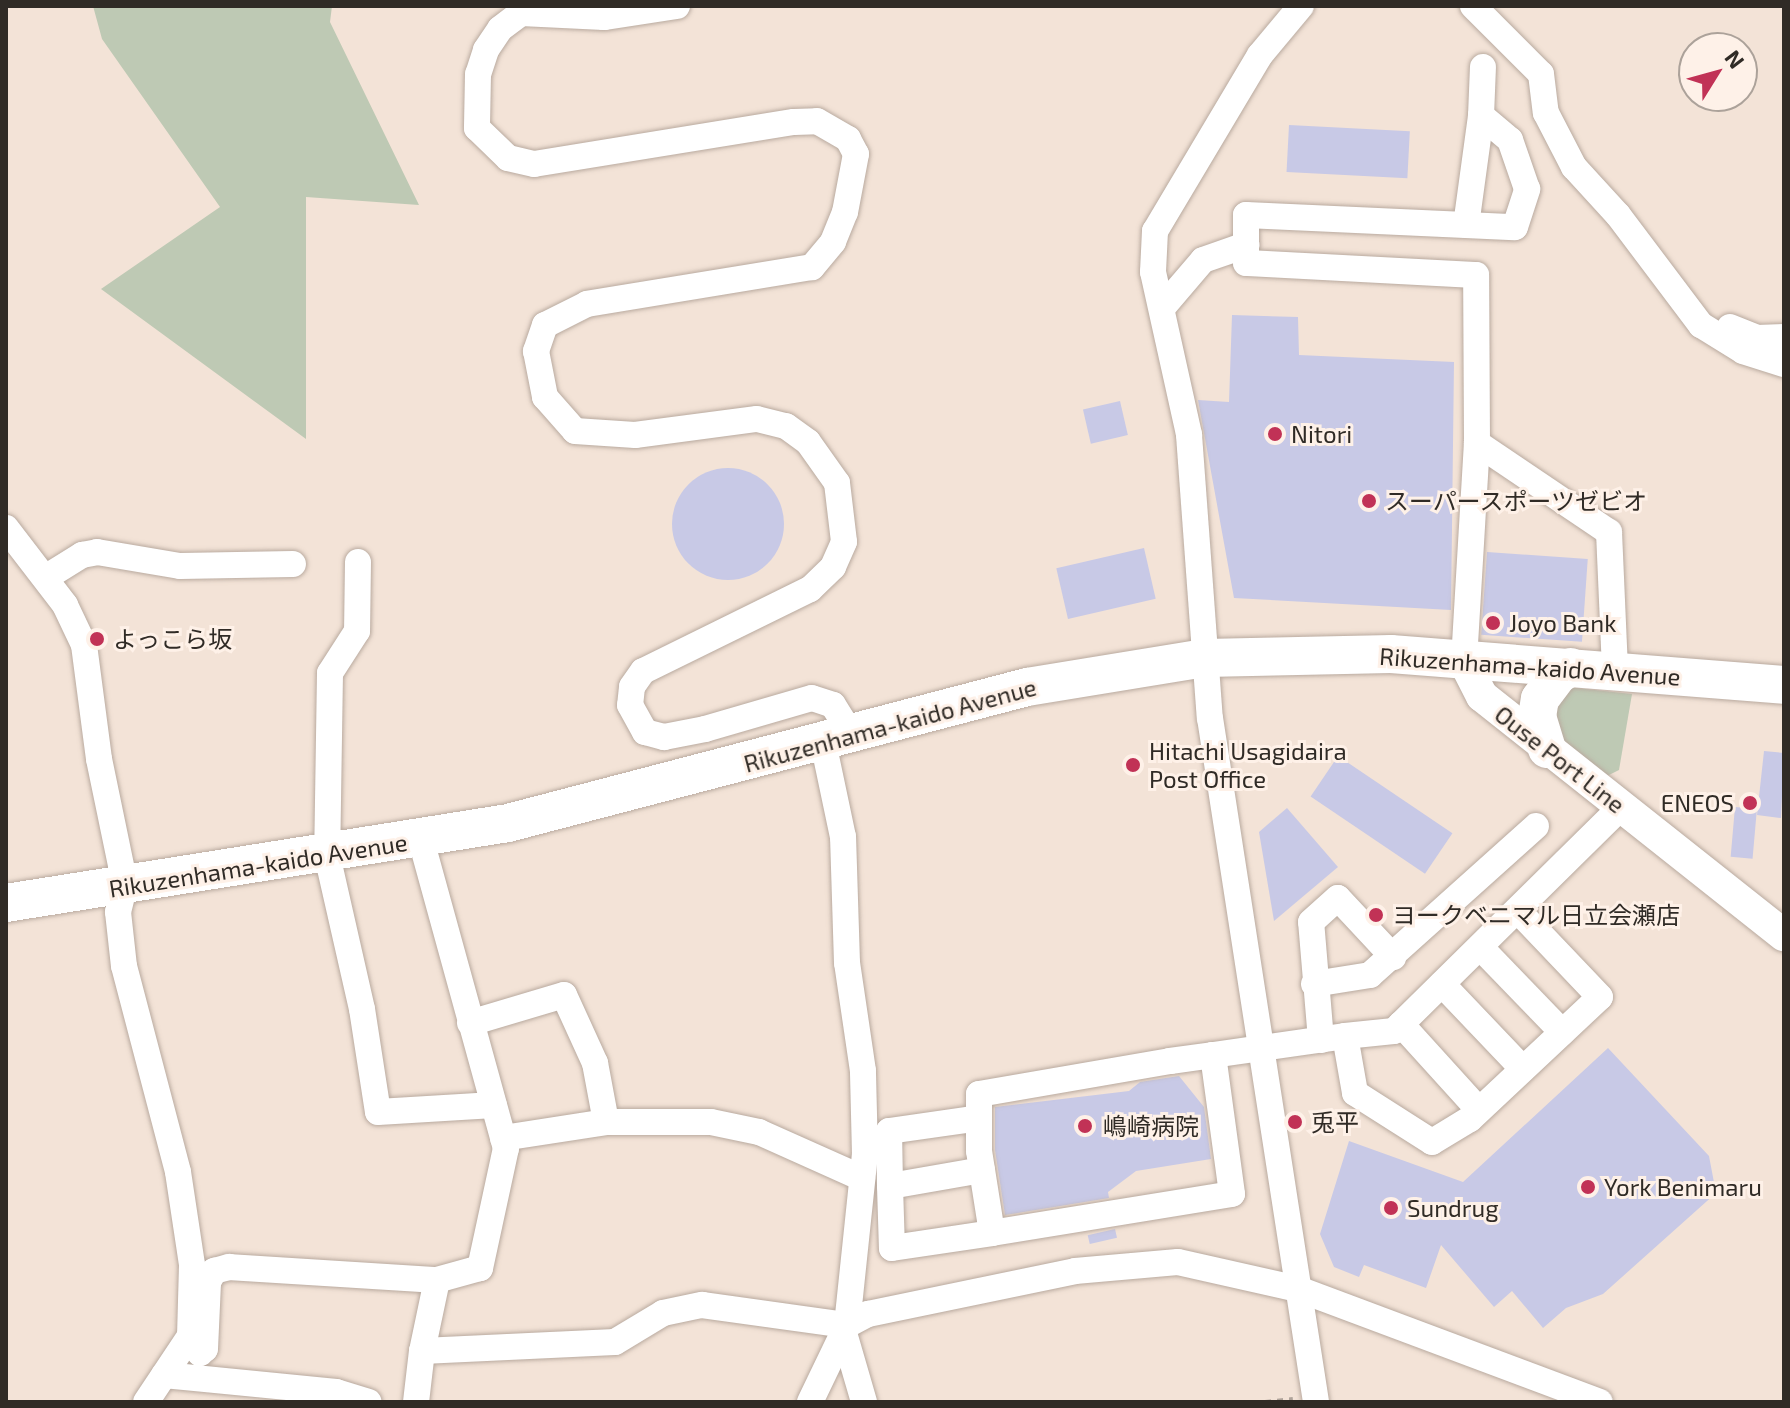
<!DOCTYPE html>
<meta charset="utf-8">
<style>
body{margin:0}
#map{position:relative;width:1790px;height:1408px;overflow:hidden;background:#f3e3d7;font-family:"Exo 2","Noto Sans JP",sans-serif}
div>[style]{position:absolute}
.green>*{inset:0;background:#bec9b4}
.building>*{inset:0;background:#c8c9e6;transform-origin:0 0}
.round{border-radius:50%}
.path>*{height:4px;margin-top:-2px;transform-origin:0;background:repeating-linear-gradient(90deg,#afa39a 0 6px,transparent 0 12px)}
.roads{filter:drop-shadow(0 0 2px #b9aa9f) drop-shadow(0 0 2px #b9aa9f)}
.minor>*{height:26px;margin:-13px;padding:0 13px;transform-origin:13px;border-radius:13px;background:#fff}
.major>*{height:32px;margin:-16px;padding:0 16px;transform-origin:16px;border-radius:16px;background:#fff}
.highway>*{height:38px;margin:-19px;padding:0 19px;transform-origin:19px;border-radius:19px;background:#fff}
.dots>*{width:22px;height:22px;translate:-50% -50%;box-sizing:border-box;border:4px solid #fef1e8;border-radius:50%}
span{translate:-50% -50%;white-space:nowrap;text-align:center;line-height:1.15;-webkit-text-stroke:6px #fef1e8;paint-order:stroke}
.poi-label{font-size:24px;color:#302b26}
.left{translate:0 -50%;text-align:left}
.right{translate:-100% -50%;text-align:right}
.street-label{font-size:24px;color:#302b26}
.frame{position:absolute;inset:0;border:8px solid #302b26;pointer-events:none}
.north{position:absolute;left:1678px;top:32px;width:80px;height:80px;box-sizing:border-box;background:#fef1e8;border:2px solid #aca29a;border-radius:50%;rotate:53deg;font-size:22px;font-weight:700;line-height:32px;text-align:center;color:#302b26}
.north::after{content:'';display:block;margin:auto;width:28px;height:36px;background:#c13256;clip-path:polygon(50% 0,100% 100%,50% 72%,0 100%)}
</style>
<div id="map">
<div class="green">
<i style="clip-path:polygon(93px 6px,332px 6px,330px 22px,419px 205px,306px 197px,306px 439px,101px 289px,220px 207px,102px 39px)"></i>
<i style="clip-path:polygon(1567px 687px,1632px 694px,1619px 770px,1601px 779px,1554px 742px,1553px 708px)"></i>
</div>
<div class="building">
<i style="left:1289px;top:125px;width:121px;height:47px;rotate:3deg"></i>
<i style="clip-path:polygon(1232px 315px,1298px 317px,1299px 355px,1454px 362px,1451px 610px,1234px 598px,1198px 400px,1229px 402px)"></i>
<i style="left:1120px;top:401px;width:35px;height:38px;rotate:77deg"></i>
<i class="round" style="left:672px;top:468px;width:112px;height:112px"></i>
<i style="left:1144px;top:548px;width:52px;height:90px;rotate:77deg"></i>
<i style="left:1487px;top:552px;width:101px;height:83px;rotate:4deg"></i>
<i style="clip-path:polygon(1764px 751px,1784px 753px,1781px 818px,1757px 815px)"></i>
<i style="left:1338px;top:756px;width:138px;height:49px;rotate:34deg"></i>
<i style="left:1735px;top:807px;width:22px;height:50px;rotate:5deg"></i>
<i style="clip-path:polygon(1287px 808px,1338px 867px,1274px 921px,1259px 832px)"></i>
<i style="clip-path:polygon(1608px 1048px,1709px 1156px,1716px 1193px,1603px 1294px,1566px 1308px,1543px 1328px,1512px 1291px,1494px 1307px,1441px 1245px,1426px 1288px,1364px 1265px,1359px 1277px,1334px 1267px,1320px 1234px,1349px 1141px,1463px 1182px)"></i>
<i style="clip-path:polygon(1179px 1076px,1204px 1107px,1211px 1159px,1136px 1171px,1108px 1192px,1109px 1198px,1005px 1215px,995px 1150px,995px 1107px,1129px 1091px,1140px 1082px)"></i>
<i style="left:1115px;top:1229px;width:9px;height:28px;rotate:77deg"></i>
</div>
<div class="path">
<i style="left:1265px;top:1402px;width:28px;rotate:-6deg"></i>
</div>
<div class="roads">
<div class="minor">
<i style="left:677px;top:6px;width:74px;rotate:171.4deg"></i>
<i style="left:604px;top:17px;width:83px;rotate:-177.2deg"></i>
<i style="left:521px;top:13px;width:26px;rotate:143deg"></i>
<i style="left:500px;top:29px;width:25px;rotate:124deg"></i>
<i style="left:486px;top:50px;width:25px;rotate:108deg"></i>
<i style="left:478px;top:74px;width:54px;rotate:91.1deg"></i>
<i style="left:477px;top:128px;width:43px;rotate:44.1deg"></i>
<i style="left:508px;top:158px;width:27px;rotate:13deg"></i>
<i style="left:534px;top:164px;width:263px;rotate:-9.2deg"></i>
<i style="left:794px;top:122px;width:23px;rotate:-2deg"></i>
<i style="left:817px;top:121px;width:36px;rotate:30deg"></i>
<i style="left:848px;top:139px;width:17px;rotate:62deg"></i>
<i style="left:856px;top:154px;width:59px;rotate:100.7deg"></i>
<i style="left:845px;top:212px;width:32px;rotate:112deg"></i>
<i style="left:833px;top:242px;width:33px;rotate:130deg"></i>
<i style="left:812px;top:267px;width:228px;rotate:170.7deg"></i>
<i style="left:587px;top:304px;width:47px;rotate:153.4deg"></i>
<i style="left:545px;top:325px;width:28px;rotate:109deg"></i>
<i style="left:536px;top:351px;width:47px;rotate:78.9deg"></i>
<i style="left:545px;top:397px;width:45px;rotate:48.6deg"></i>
<i style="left:575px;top:431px;width:60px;rotate:3.8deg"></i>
<i style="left:635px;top:435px;width:123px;rotate:-7.5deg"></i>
<i style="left:757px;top:419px;width:30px;rotate:14deg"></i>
<i style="left:786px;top:426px;width:27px;rotate:36deg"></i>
<i style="left:808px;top:442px;width:50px;rotate:54.7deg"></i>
<i style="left:837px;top:483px;width:59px;rotate:83.2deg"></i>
<i style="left:844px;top:542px;width:27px;rotate:114deg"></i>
<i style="left:833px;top:567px;width:32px;rotate:136deg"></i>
<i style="left:810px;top:589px;width:186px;rotate:153.8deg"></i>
<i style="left:643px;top:671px;width:19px;rotate:125deg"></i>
<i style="left:632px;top:687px;width:18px;rotate:96deg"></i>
<i style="left:630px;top:705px;width:31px;rotate:61deg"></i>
<i style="left:645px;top:732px;width:20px;rotate:15deg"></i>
<i style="left:664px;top:737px;width:42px;rotate:-11deg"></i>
<i style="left:705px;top:729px;width:111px;rotate:-16.2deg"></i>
<i style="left:812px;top:698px;width:22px;rotate:18deg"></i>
<i style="left:833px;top:705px;width:34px;rotate:58deg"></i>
<i style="left:1301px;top:6px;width:64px;rotate:129.9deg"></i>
<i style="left:1260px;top:55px;width:205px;rotate:120.8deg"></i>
<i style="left:1155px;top:231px;width:41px;rotate:92.8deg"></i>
<i style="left:1153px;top:272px;width:167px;rotate:77.5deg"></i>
<i style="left:1189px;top:435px;width:284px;rotate:85.8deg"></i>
<i style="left:1210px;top:718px;width:692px;rotate:81.19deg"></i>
<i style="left:1473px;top:6px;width:96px;rotate:45deg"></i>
<i style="left:1541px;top:74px;width:39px;rotate:83deg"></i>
<i style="left:1546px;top:113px;width:61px;rotate:62.6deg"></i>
<i style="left:1574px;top:167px;width:65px;rotate:47.5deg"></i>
<i style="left:1618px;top:215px;width:138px;rotate:53deg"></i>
<i style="left:1701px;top:325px;width:49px;rotate:31.8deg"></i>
<i style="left:1743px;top:351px;width:43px;rotate:17.6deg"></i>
<i style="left:1481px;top:116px;width:49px;rotate:-87.7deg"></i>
<i style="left:1162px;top:308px;width:63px;rotate:-49.5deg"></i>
<i style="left:1203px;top:260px;width:46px;rotate:-19.2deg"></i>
<i style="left:1730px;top:327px;width:29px;rotate:22deg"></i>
<i style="left:1757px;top:338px;width:27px;rotate:-2deg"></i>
<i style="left:1477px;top:443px;width:159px;rotate:34deg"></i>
<i style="left:1609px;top:532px;width:140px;rotate:87.5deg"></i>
<i style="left:6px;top:528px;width:97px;rotate:52.5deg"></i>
<i style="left:65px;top:605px;width:44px;rotate:64.6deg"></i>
<i style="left:84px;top:645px;width:115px;rotate:82.5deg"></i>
<i style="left:99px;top:759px;width:128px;rotate:78.3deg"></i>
<i style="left:125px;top:884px;width:29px;rotate:104deg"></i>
<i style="left:118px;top:912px;width:54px;rotate:83.7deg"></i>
<i style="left:124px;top:966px;width:213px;rotate:75.3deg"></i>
<i style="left:178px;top:1172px;width:94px;rotate:81.4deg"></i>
<i style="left:192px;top:1265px;width:71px;rotate:91.6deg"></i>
<i style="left:190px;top:1336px;width:79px;rotate:123.7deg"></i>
<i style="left:358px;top:562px;width:69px;rotate:90.8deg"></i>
<i style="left:357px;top:631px;width:50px;rotate:122.7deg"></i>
<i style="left:330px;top:673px;width:182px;rotate:90.9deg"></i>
<i style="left:327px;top:855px;width:158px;rotate:77.2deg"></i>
<i style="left:362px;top:1009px;width:104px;rotate:81.2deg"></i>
<i style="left:378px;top:1112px;width:116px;rotate:-3.5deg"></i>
<i style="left:45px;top:578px;width:44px;rotate:-31.9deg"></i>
<i style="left:82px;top:555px;width:15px;rotate:-11deg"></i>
<i style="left:97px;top:552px;width:84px;rotate:9.6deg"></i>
<i style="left:180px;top:566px;width:113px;rotate:-1deg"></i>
<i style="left:1464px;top:661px;width:218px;rotate:-86.6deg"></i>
<i style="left:1477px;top:443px;width:168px;rotate:-90.3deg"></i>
<i style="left:1476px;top:275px;width:230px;rotate:-177deg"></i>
<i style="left:1246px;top:263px;width:48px;rotate:-90deg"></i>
<i style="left:1246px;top:215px;width:269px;rotate:2.6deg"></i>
<i style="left:1515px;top:227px;width:40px;rotate:-72deg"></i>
<i style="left:1527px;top:189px;width:52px;rotate:-109.1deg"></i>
<i style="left:1510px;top:140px;width:38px;rotate:-140deg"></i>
<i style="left:1481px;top:116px;width:110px;rotate:97.8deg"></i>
<i style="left:421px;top:840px;width:320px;rotate:74.6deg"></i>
<i style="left:506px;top:1148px;width:123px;rotate:102.2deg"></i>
<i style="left:480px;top:1268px;width:45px;rotate:164.4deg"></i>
<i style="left:437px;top:1280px;width:73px;rotate:101.9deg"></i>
<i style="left:422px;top:1351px;width:193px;rotate:-2.7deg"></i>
<i style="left:615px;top:1342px;width:56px;rotate:-31.1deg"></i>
<i style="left:663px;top:1313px;width:40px;rotate:-12deg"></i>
<i style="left:702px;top:1305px;width:146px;rotate:7.9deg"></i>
<i style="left:847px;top:1325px;width:24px;rotate:-28deg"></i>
<i style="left:868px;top:1314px;width:211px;rotate:-11.7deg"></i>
<i style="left:1075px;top:1271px;width:103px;rotate:-5deg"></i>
<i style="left:1178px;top:1262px;width:123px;rotate:12.7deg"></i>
<i style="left:1298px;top:1289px;width:322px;rotate:20.5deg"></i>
<i style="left:1481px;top:948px;width:117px;rotate:46deg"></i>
<i style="left:1314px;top:984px;width:57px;rotate:-9.1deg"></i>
<i style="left:1370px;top:975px;width:223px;rotate:-41.9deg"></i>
<i style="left:1442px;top:984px;width:117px;rotate:46.4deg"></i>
<i style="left:470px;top:1023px;width:98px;rotate:-16.6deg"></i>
<i style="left:564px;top:995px;width:75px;rotate:65.5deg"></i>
<i style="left:595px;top:1063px;width:60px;rotate:79.4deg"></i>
<i style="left:1401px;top:1024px;width:116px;rotate:47.8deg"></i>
<i style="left:1345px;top:1036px;width:58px;rotate:80deg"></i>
<i style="left:1355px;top:1093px;width:91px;rotate:32.5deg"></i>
<i style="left:1432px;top:1142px;width:44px;rotate:-31.2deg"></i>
<i style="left:1470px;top:1119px;width:178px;rotate:-43.2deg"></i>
<i style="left:1600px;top:997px;width:119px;rotate:-133.6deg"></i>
<i style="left:1321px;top:1040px;width:118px;rotate:-94.8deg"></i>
<i style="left:1311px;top:922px;width:36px;rotate:-42deg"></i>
<i style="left:1338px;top:898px;width:81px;rotate:47deg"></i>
<i style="left:1213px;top:1055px;width:140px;rotate:82.2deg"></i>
<i style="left:1232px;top:1194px;width:243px;rotate:170.8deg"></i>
<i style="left:992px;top:1233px;width:83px;rotate:-99deg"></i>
<i style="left:979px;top:1151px;width:57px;rotate:-90deg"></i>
<i style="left:979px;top:1094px;width:194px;rotate:-9.8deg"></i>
<i style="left:1170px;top:1061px;width:43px;rotate:-7.9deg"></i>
<i style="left:1213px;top:1055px;width:133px;rotate:-8.2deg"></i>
<i style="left:1345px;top:1036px;width:49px;rotate:-5.8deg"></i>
<i style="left:1394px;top:1031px;width:319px;rotate:-44.6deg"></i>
<i style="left:503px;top:1138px;width:104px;rotate:-8.8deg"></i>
<i style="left:606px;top:1122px;width:105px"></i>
<i style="left:711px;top:1122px;width:49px;rotate:11.8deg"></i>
<i style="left:759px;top:1132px;width:113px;rotate:24.1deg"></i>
<i style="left:982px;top:1170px;width:93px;rotate:170.1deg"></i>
<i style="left:890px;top:1186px;width:62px;rotate:88.2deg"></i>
<i style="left:892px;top:1248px;width:101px;rotate:-8.5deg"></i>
<i style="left:890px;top:1186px;width:55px;rotate:-91deg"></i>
<i style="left:889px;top:1131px;width:91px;rotate:-8.2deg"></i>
<i style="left:844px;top:1333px;width:72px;rotate:73.8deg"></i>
<i style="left:190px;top:1336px;width:20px;rotate:60deg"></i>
<i style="left:200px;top:1353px;width:6px;rotate:-39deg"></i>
<i style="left:205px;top:1349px;width:67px;rotate:-87.4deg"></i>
<i style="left:208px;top:1282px;width:13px;rotate:-61deg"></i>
<i style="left:214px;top:1271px;width:16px;rotate:-15deg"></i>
<i style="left:229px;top:1267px;width:208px;rotate:3.6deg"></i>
<i style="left:164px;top:1375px;width:173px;rotate:5.6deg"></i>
<i style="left:336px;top:1392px;width:34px;rotate:17deg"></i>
<i style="left:416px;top:1402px;width:51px;rotate:-83.3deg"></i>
<i style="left:810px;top:1402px;width:85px;rotate:-64.3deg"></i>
<i style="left:847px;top:1325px;width:171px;rotate:-84deg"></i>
<i style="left:865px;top:1155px;width:84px;rotate:-91.4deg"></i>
<i style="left:863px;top:1071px;width:109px;rotate:-98.4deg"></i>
<i style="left:847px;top:963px;width:126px;rotate:-91.8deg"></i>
<i style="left:843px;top:837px;width:97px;rotate:-101.9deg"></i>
</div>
<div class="major">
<i style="left:1464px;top:661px;width:39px;rotate:63deg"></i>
<i style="left:1482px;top:696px;width:385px;rotate:38.4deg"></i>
</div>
<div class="highway">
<i style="left:1547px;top:749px;width:34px;rotate:-107deg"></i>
<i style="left:1537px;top:717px;width:18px;rotate:-81deg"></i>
<i style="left:1540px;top:699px;width:30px;rotate:-53deg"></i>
<i style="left:1558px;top:675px;width:15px;rotate:-32deg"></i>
<i style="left:6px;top:903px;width:508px;rotate:-9.05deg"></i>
<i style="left:508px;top:823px;width:537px;rotate:-14.68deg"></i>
<i style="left:1027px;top:687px;width:180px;rotate:-9.3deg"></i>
<i style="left:1205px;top:658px;width:186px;rotate:-1.2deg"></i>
<i style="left:1391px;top:654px;width:394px;rotate:4.5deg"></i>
</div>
</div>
<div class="dots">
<i style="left:1275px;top:434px;background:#c13256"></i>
<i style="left:1369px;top:501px;background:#c13256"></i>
<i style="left:1493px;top:623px;background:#c13256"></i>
<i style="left:97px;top:639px;background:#c13256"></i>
<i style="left:1133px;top:765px;background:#c13256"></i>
<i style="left:1750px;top:803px;background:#c13256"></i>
<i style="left:1376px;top:915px;background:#c13256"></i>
<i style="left:1295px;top:1122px;background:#c13256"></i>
<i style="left:1085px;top:1126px;background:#c13256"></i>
<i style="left:1588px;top:1187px;background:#c13256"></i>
<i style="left:1391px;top:1208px;background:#c13256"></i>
</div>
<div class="poi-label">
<span class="left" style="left:1291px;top:434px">Nitori</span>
<span class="left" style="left:1385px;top:501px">スーパースポーツゼビオ</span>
<span class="left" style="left:1509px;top:623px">Joyo Bank</span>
<span class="left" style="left:113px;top:639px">よっこら坂</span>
<span class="left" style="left:1149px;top:765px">Hitachi Usagidaira<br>Post Office</span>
<span class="right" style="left:1734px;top:803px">ENEOS</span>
<span class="left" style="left:1392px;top:915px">ヨークベニマル日立会瀬店</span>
<span class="left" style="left:1311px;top:1122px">兎平</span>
<span class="left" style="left:1103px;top:1126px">嶋崎病院</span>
<span class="left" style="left:1604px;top:1187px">York Benimaru</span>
<span class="left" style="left:1407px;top:1208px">Sundrug</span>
</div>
<div class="street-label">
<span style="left:1530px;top:666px;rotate:4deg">Rikuzenhama-kaido Avenue</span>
<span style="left:890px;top:725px;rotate:-15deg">Rikuzenhama-kaido Avenue</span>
<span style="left:1560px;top:759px;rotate:38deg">Ouse Port Line</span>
<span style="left:258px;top:865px;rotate:-9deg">Rikuzenhama-kaido Avenue</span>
</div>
<div class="frame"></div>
<div class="north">N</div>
</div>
